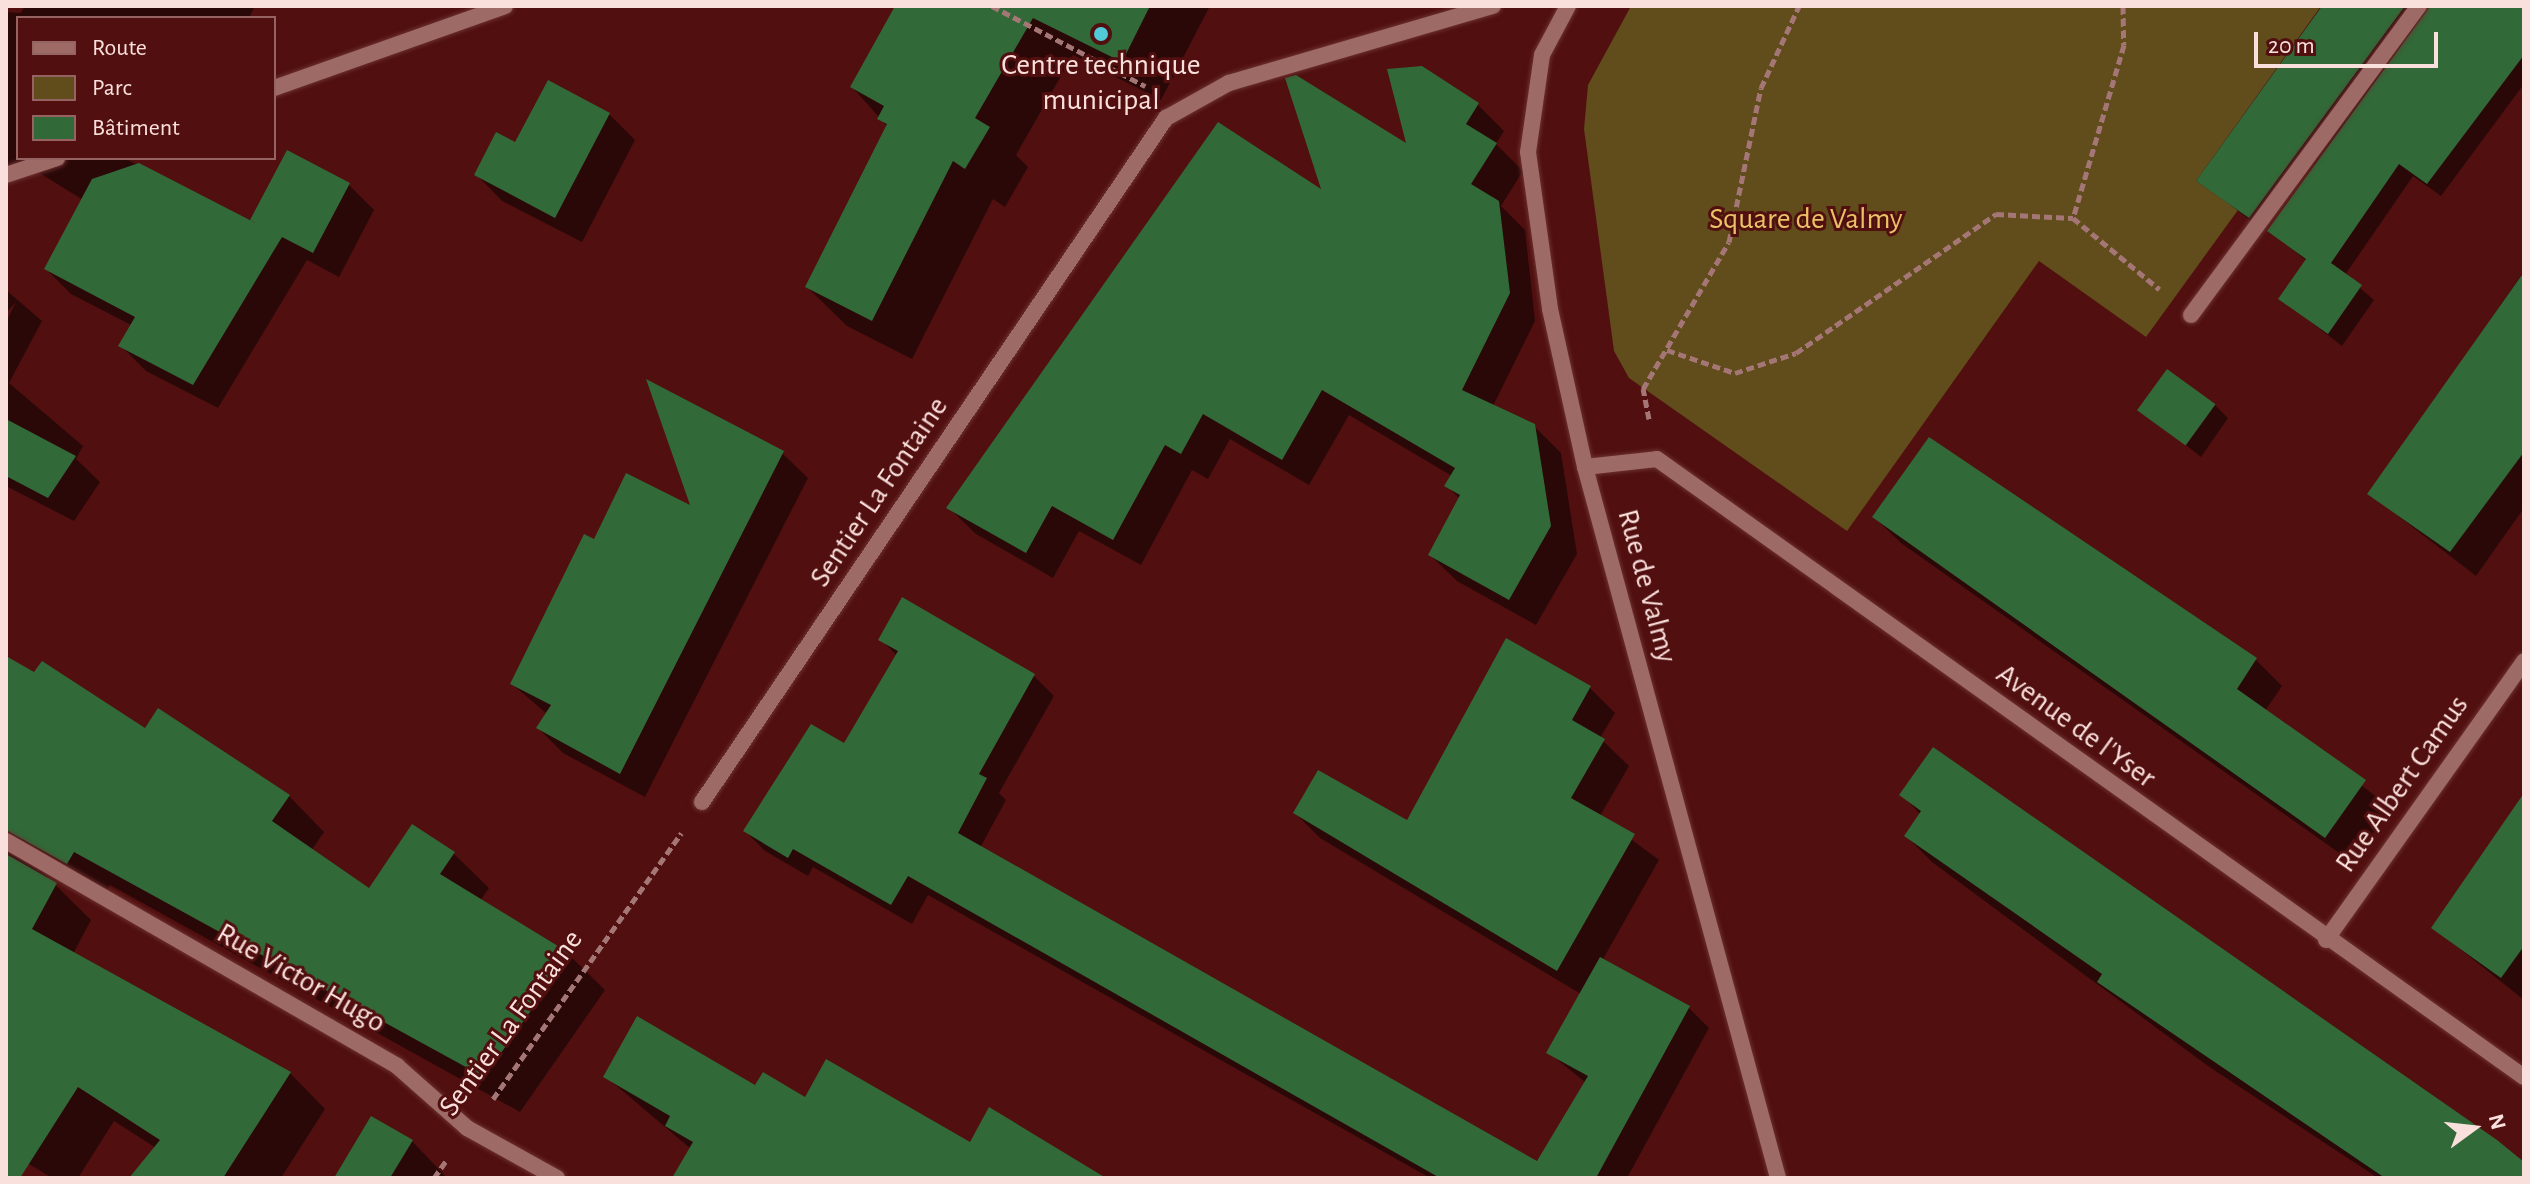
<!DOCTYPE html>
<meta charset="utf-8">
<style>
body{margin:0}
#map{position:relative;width:2530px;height:1184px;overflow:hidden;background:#510f0f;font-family:"Alegreya Sans",sans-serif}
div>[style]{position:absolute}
.green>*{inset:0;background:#614c1c}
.shadow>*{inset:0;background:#0007}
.building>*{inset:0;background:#326938;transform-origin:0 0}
.path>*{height:5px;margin-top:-2.5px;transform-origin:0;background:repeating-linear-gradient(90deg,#a47675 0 8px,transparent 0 12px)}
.roads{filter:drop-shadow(0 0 2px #6c3030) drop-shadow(0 0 2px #6c3030)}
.service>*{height:16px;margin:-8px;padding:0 8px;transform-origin:8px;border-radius:8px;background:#9e6a65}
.minor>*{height:16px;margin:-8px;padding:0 8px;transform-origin:8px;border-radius:8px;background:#9e6a65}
.dots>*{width:22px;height:22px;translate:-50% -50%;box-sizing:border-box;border:4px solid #510f0f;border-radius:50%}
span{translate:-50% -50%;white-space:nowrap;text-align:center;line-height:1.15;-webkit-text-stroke:6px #510f0f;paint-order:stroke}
.poi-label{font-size:30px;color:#fae0dd}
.park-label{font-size:30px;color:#e9c166}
.street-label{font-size:30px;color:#fae0dd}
.frame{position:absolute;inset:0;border:8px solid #fae0dd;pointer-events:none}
.legend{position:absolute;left:16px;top:16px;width:260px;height:144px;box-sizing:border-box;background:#510f0f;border:2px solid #956361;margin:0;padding:10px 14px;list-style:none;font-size:24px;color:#fae0dd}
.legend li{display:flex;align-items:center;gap:16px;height:40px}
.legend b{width:40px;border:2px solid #956361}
.north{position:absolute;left:2434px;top:1088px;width:80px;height:80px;-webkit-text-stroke:6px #510f0f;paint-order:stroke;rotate:75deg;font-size:22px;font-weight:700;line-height:32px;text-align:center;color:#fae0dd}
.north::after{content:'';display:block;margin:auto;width:28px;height:36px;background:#fae0dd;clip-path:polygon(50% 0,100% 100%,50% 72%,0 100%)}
.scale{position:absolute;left:2254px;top:32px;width:184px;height:36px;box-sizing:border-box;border:4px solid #fae0dd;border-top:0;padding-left:10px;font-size:24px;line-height:28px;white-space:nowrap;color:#fae0dd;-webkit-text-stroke:6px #510f0f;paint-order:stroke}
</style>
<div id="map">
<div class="green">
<i style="clip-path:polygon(1631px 6px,2321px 6px,2196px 181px,2238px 210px,2146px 337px,2039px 261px,1847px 531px,1629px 378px,1614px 351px,1584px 129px,1588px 85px)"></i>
</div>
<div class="shadow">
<i style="clip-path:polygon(25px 6px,255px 6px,249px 18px,18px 18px,18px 158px,124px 158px,260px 227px,253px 219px,287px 152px,349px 185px,374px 210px,339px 277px,307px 260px,218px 408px,146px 371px,121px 346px,133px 326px,71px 294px,46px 269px,83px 200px,38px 172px,6px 183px,6px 12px,21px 13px)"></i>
<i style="clip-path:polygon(897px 6px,1210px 6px,1161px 100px,1073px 55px,1016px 155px,1028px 167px,1005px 207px,993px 199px,912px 359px,847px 326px,807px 287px,888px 127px,852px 87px)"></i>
<i style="clip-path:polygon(2322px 6px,2524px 6px,2524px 84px,2441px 196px,2413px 176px,2345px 275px,2374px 300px,2342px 346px,2281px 299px,2307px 261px,2269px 231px,2432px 11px,2263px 230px,2199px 181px)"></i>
<i style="clip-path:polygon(1478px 105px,1504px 131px,1496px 144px,1523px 171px,1501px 206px,1525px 230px,1535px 321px,1493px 406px,1534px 426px,1561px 453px,1577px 554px,1536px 625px,1457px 581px,1430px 555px,1460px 499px,1447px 486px,1452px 476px,1349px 415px,1309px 485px,1230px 439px,1208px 479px,1192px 470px,1141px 565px,1079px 531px,1053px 578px,976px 534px,949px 508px,1325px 194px)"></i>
<i style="clip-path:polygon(609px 114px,635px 140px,582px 242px,502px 201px,476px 174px,516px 145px)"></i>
<i style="clip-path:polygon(2524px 271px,2524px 508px,2476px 576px,2370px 494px)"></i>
<i style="clip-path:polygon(6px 290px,42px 321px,9px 383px,83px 446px,76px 459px,100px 482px,74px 521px,6px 486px,6px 322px,16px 302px,6px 313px)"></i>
<i style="clip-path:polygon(2215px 405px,2228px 418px,2201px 457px,2141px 410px)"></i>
<i style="clip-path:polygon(1929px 440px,2256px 660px,2282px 686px,2265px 711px,2391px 808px,2352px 862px,1901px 543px,1874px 517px)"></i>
<i style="clip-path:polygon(782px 453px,808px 478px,645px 797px,563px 753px,538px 728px,547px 714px,512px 684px,594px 541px,693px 509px)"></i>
<i style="clip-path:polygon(903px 600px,1034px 676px,1054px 696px,999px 793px,1006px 800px,980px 848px,1538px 1164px,1586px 1083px,1548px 1052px,1581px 994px,1320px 838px,1295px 813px,1408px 823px,1590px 688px,1615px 713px,1600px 738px,1629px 766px,1600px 816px,1659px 860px,1602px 961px,1689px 1008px,1709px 1028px,1627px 1178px,1430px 1178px,928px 895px,912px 924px,813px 867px,808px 876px,765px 851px,745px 831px,845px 746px,897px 656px,881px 639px)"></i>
<i style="clip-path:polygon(6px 658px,145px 730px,158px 711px,289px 796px,324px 832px,311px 851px,370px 891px,453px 853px,489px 888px,480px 901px,569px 955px,605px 990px,520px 1112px,110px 885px,103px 898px,35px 865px,91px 920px,73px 954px,290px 1073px,325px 1109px,281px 1178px,133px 1178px,156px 1148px,114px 1121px,78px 1178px,52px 1178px,6px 1150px)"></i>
<i style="clip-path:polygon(1902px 795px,2524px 1162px,2524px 1178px,2378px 1178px,2208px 1066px,1932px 862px,1906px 836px,1921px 815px)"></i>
<i style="clip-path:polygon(2524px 798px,2524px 1000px,2434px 928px)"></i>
<i style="clip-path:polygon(605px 1076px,756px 1088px,1100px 1178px,694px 1178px,691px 1149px)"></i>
<i style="clip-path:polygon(412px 1141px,447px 1178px,336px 1178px)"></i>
</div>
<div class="building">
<i style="clip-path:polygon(895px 6px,1150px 6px,1122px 62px,1033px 18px,975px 118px,990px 127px,965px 169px,953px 161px,872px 321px,805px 287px,887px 124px,877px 119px,884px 106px,850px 87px)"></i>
<i style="clip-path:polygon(2322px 6px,2405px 6px,2249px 218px,2196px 181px)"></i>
<i style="clip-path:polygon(2430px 6px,2524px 6px,2524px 55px,2427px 184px,2399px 164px,2331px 263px,2362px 285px,2328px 334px,2278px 299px,2306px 259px,2267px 231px)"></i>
<i style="clip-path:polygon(1422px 66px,1479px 103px,1466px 124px,1497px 143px,1471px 184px,1499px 201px,1510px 293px,1462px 390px,1535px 424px,1551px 526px,1509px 600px,1428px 555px,1460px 495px,1444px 486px,1455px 468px,1322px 390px,1282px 460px,1203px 414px,1181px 454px,1165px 445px,1113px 540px,1052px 506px,1026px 553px,946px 508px,1218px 122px,1321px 189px,1285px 78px,1296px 75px,1406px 143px,1387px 69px)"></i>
<i style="clip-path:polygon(548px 80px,610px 113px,555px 218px,474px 175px,496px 132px,515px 142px)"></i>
<i style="clip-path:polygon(287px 150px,350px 183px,313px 253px,282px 237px,193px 385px,118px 346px,135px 317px,44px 269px,92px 179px,139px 163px,281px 236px,250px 220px)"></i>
<i style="clip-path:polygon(2524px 272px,2524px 452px,2450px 552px,2367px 494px)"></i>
<i style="left:2167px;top:369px;width:60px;height:51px;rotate:36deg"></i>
<i style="clip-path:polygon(646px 379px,784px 451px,620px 774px,536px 728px,551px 705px,510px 684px,584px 534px,594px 539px,626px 473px,690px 505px)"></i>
<i style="clip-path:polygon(6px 419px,76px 456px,48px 498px,6px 476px)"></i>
<i style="clip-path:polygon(1929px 437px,2257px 658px,2237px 689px,2366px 780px,2325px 838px,1872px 517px)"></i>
<i style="clip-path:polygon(902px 597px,1035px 674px,979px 774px,987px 778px,958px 833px,1537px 1161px,1588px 1076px,1546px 1053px,1600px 957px,1690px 1006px,1596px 1178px,1440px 1178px,908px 876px,891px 905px,793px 849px,788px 858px,743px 831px,811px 724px,844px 743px,898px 651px,878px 640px)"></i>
<i style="clip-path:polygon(1506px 638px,1591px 686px,1572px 720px,1605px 739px,1571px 798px,1635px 834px,1557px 971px,1293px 813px,1318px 770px,1407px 820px)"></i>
<i style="clip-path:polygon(6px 656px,34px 672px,42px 661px,145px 728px,158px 708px,290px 795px,272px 821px,369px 888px,412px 824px,455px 852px,440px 874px,571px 954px,484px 1077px,74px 852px,67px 864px,6px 830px)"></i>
<i style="clip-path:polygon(1933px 747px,2497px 1140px,2524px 1162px,2524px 1178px,2385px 1178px,2097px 982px,2102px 974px,1904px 836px,1921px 811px,1899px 795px)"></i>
<i style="clip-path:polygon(2524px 793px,2524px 946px,2501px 978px,2431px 928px)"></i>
<i style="clip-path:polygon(6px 854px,57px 883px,32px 929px,291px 1072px,223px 1178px,129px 1178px,160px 1140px,78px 1087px,20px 1178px,6px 1178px)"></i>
<i style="clip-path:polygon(637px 1016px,755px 1085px,763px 1072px,805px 1097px,826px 1059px,970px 1142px,989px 1107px,1106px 1178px,672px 1178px,693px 1142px,665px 1126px,670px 1116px,603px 1077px)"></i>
<i style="clip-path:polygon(371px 1116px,413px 1140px,390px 1178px,334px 1178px)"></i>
</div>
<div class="path">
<i style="left:992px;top:6px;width:173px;rotate:27.6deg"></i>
<i style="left:2123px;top:6px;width:39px;rotate:89deg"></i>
<i style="left:2124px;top:45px;width:180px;rotate:106.4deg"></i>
<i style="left:2073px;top:218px;width:112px;rotate:39.5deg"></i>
<i style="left:1667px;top:350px;width:72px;rotate:18.7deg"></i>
<i style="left:1735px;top:373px;width:64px;rotate:-18.2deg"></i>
<i style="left:1796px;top:353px;width:244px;rotate:-34.8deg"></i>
<i style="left:1996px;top:214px;width:77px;rotate:3deg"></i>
<i style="left:1649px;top:419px;width:31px;rotate:-101deg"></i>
<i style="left:1643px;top:389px;width:170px;rotate:-59.7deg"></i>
<i style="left:1729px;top:242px;width:157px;rotate:-78.3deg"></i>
<i style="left:1761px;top:88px;width:90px;rotate:-65.1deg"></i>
<i style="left:493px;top:1099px;width:326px;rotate:-54.7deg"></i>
<i style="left:434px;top:1178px;width:21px;rotate:-55deg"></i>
</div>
<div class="roads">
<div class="service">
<i style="left:2191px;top:315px;width:384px;rotate:-53.6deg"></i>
</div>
<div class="minor">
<i style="left:1568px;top:6px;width:55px;rotate:118deg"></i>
<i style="left:1542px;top:55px;width:98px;rotate:98.2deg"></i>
<i style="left:1528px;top:152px;width:159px;rotate:82deg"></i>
<i style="left:1550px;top:309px;width:162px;rotate:77.5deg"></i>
<i style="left:1585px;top:467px;width:737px;rotate:74.81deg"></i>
<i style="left:274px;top:88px;width:245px;rotate:-19.5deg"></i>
<i style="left:6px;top:175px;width:54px;rotate:-18.4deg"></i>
<i style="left:1585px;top:467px;width:72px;rotate:-6.3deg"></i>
<i style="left:1657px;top:459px;width:1065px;rotate:35.48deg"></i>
<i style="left:702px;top:802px;width:827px;rotate:-55.85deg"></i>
<i style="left:1166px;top:118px;width:72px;rotate:-29.1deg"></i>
<i style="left:1229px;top:83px;width:275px;rotate:-16.3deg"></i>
<i style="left:6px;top:841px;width:451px;rotate:29.9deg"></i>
<i style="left:397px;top:1066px;width:94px;rotate:41.5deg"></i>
<i style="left:467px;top:1128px;width:103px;rotate:29.1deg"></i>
<i style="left:2326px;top:940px;width:342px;rotate:-54.6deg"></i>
</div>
</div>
<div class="dots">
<i style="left:1101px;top:34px;background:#52cbd9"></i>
</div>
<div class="poi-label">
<span style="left:1101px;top:82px">Centre technique<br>municipal</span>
</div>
<div class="park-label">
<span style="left:1806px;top:219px">Square de Valmy</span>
</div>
<div class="street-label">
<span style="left:879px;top:492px;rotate:-56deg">Sentier La Fontaine</span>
<span style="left:1647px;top:586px;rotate:75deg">Rue de Valmy</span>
<span style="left:2076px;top:726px;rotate:36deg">Avenue de l'Yser</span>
<span style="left:2402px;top:784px;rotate:-55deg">Rue Albert Camus</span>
<span style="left:301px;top:978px;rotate:30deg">Rue Victor Hugo</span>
<span style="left:511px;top:1023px;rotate:-54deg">Sentier La Fontaine</span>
</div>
<div class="frame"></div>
<ul class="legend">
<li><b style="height:10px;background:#9e6a65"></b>Route</li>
<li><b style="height:22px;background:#614c1c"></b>Parc</li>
<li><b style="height:22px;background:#326938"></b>Bâtiment</li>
</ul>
<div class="north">N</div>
<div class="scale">20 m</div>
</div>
